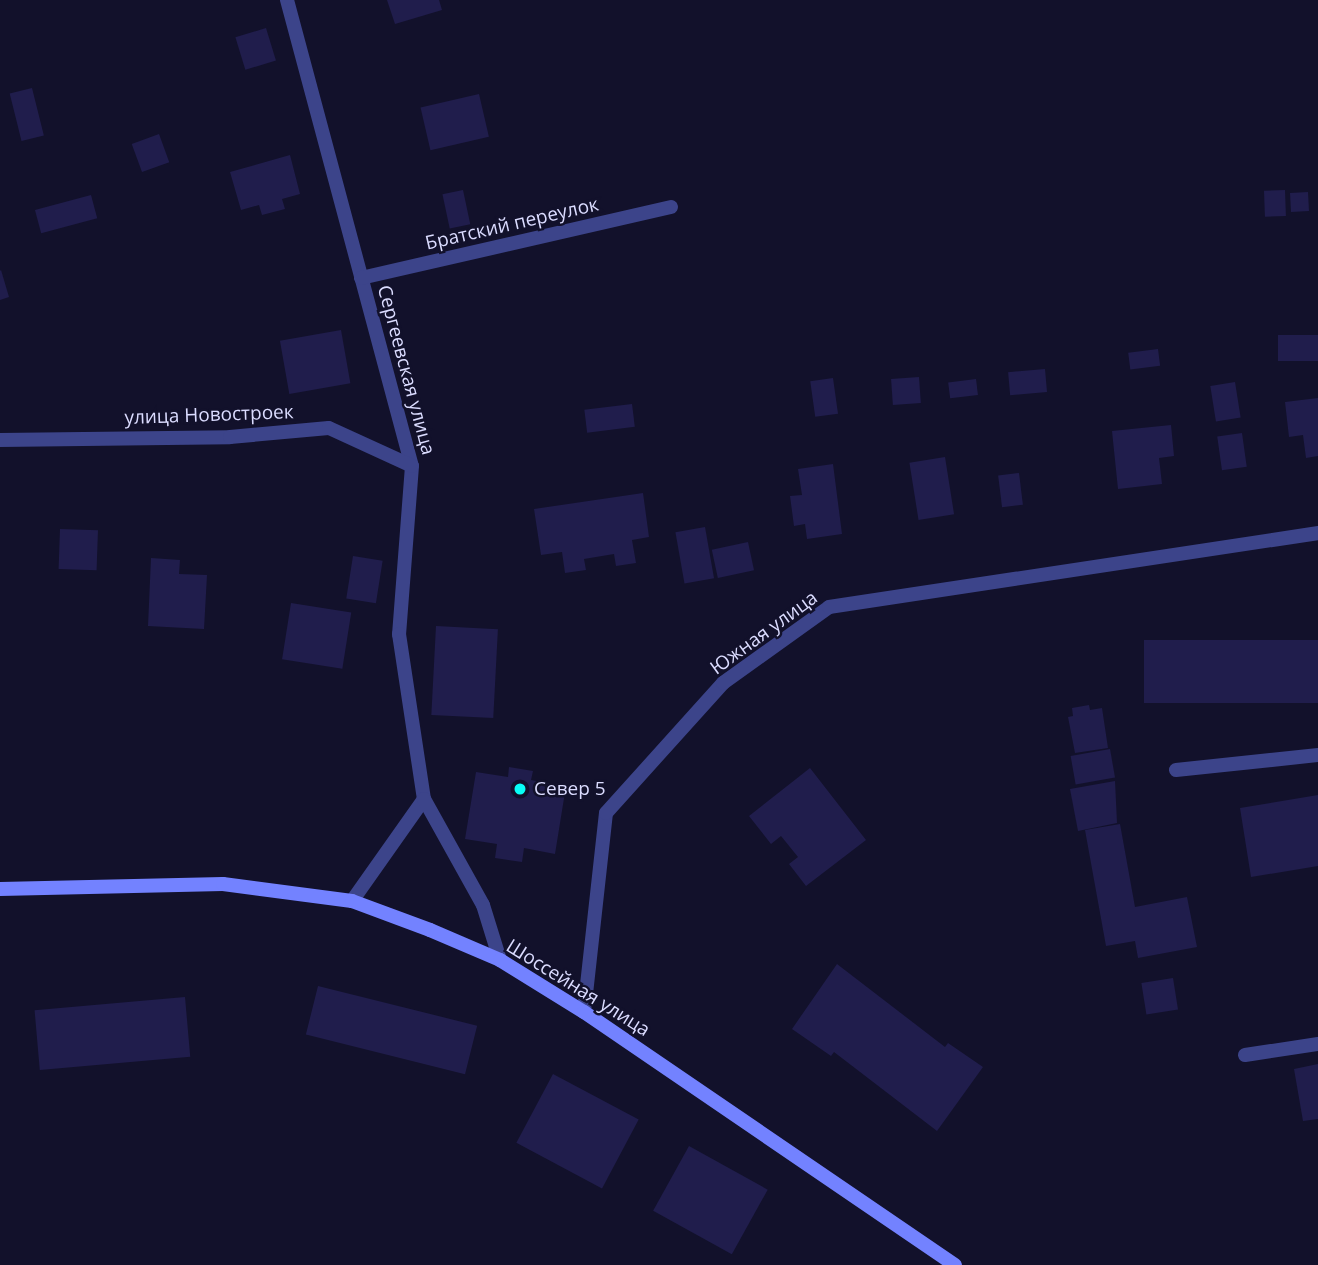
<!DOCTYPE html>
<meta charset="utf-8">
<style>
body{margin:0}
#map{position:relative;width:1318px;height:1265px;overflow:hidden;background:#12112b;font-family:"Open Sans",sans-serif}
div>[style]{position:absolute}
.building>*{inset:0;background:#201d4c;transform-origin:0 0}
.lane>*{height:14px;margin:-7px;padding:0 7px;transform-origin:7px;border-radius:7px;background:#3c448a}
.street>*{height:14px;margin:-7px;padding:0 7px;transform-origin:7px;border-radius:7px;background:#3c448a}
.secondary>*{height:14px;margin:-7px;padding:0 7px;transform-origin:7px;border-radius:7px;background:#7382ff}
.dots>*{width:19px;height:19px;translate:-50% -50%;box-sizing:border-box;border:4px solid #12112b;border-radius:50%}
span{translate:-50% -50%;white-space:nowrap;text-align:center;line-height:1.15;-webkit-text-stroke:5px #12112b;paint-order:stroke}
.street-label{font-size:19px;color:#dbdcff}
.poi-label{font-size:19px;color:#dbdcff}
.left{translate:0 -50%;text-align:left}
</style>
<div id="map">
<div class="building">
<i style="clip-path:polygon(387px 0,439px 0,442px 10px,395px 24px)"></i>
<i style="left:266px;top:28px;width:34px;height:32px;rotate:73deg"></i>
<i style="left:32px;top:88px;width:49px;height:23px;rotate:76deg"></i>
<i style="left:479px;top:94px;width:44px;height:60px;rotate:77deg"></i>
<i style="left:159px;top:134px;width:30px;height:29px;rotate:70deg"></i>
<i style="clip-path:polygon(290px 155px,300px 194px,282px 199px,285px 209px,262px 215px,259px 205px,241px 210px,230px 172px)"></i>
<i style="left:463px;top:190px;width:35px;height:21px;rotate:78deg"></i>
<i style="left:1285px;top:190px;width:26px;height:21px;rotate:88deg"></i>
<i style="left:1308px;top:192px;width:19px;height:18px;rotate:87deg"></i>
<i style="left:91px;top:195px;width:24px;height:58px;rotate:75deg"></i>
<i style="clip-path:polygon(1px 270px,9px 297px,0 300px,0 271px)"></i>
<i style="left:341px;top:330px;width:54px;height:62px;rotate:80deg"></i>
<i style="left:1318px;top:335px;width:26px;height:40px;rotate:90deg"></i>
<i style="left:1158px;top:349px;width:17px;height:30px;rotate:83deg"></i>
<i style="left:1045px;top:369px;width:23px;height:37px;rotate:85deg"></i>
<i style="left:919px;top:377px;width:26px;height:28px;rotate:86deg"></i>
<i style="left:833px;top:378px;width:36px;height:23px;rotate:82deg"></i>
<i style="left:976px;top:379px;width:16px;height:28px;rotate:83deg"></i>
<i style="left:1235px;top:382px;width:36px;height:25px;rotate:81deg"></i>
<i style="clip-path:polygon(1318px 398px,1318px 456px,1306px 458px,1303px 435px,1289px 437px,1285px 402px)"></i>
<i style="left:632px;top:404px;width:23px;height:48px;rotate:83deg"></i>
<i style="clip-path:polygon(1171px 425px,1174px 456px,1159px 458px,1162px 484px,1118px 489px,1112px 431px)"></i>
<i style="left:1242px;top:433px;width:34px;height:25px;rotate:82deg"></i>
<i style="left:945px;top:457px;width:58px;height:36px;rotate:81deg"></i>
<i style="clip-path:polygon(833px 464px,842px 534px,807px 539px,805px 524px,794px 526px,790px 496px,802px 495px,798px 469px)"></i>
<i style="left:1019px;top:473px;width:32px;height:21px;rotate:83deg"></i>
<i style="clip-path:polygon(643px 493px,649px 537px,632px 540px,636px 563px,616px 566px,614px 554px,584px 559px,586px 570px,565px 573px,562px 552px,541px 555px,534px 509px)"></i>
<i style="left:705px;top:527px;width:52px;height:30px;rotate:80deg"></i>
<i style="left:60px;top:529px;width:38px;height:40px;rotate:2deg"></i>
<i style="left:748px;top:542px;width:29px;height:37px;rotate:78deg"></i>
<i style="left:353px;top:556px;width:30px;height:43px;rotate:9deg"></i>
<i style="clip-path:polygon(151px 558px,180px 560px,179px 574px,207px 575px,204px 629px,148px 626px)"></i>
<i style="left:291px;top:603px;width:61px;height:57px;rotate:9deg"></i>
<i style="left:436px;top:626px;width:62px;height:89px;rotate:3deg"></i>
<i style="left:1318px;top:640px;width:63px;height:174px;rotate:90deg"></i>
<i style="clip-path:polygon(1089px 705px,1090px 710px,1102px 708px,1108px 748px,1075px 753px,1068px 717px,1073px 716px,1072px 708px)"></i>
<i style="left:1110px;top:749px;width:29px;height:40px;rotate:80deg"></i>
<i style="clip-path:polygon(509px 767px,533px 771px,531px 780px,566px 786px,555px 854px,524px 848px,522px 862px,495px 858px,497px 844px,465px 839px,476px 772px,508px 777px)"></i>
<i style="clip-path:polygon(810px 768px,866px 840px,806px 886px,789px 864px,798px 857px,781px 836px,771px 844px,749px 816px)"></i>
<i style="clip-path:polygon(1115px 781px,1117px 823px,1078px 831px,1070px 789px)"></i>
<i style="clip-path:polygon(1318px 795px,1318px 866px,1251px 877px,1240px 808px)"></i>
<i style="clip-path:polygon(1120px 824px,1135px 907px,1187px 897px,1197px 947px,1138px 958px,1135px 941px,1106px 946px,1085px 830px)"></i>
<i style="clip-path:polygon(837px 964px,945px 1047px,948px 1043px,983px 1067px,937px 1131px,834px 1052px,831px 1056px,792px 1029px)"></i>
<i style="left:1173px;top:978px;width:32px;height:32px;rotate:81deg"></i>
<i style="left:318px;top:986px;width:164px;height:50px;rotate:14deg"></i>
<i style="left:185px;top:997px;width:60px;height:151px;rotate:85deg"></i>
<i style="clip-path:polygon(1318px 1064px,1318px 1119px,1303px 1121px,1294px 1069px)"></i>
<i style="left:553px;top:1074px;width:97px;height:78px;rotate:28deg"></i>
<i style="left:689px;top:1146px;width:90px;height:74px;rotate:29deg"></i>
</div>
<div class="lane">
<i style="left:1176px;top:770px;width:143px;rotate:-6deg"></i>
<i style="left:1245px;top:1055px;width:74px;rotate:-8.6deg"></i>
</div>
<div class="street">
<i style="left:287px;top:0;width:482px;rotate:75deg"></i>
<i style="left:412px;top:466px;width:169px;rotate:94.4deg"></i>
<i style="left:399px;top:634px;width:167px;rotate:81.4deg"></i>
<i style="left:424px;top:799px;width:125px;rotate:125.2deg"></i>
<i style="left:361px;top:278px;width:318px;rotate:-12.9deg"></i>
<i style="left:0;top:440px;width:230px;rotate:-0.7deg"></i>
<i style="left:230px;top:437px;width:99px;rotate:-5.2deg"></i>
<i style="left:329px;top:428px;width:91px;rotate:24.6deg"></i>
<i style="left:424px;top:799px;width:121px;rotate:60.9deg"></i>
<i style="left:483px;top:905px;width:58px;rotate:72.8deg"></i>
<i style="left:584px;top:1012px;width:200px;rotate:-83.7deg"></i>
<i style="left:606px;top:813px;width:175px;rotate:-48deg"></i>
<i style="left:723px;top:683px;width:130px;rotate:-35.6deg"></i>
<i style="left:829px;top:607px;width:495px;rotate:-8.6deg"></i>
</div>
<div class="secondary">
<i style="left:0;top:889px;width:223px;rotate:-1.3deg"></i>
<i style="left:223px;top:884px;width:130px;rotate:7.5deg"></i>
<i style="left:352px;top:901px;width:83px;rotate:20.4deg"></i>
<i style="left:430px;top:930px;width:76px;rotate:23.2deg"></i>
<i style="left:500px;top:960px;width:99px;rotate:31.8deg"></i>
<i style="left:584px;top:1012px;width:449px;rotate:34.3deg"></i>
</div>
<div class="dots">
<i style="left:520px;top:789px;background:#08fef6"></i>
</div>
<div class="street-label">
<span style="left:512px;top:224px;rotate:-13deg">Братский переулок</span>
<span style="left:406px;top:370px;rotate:75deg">Сергеевская улица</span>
<span style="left:209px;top:415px;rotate:-2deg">улица Новостроек</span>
<span style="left:764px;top:633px;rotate:-36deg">Южная улица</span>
<span style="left:578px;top:988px;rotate:32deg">Шоссейная улица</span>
</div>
<div class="poi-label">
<span class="left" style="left:534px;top:789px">Север 5</span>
</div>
</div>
